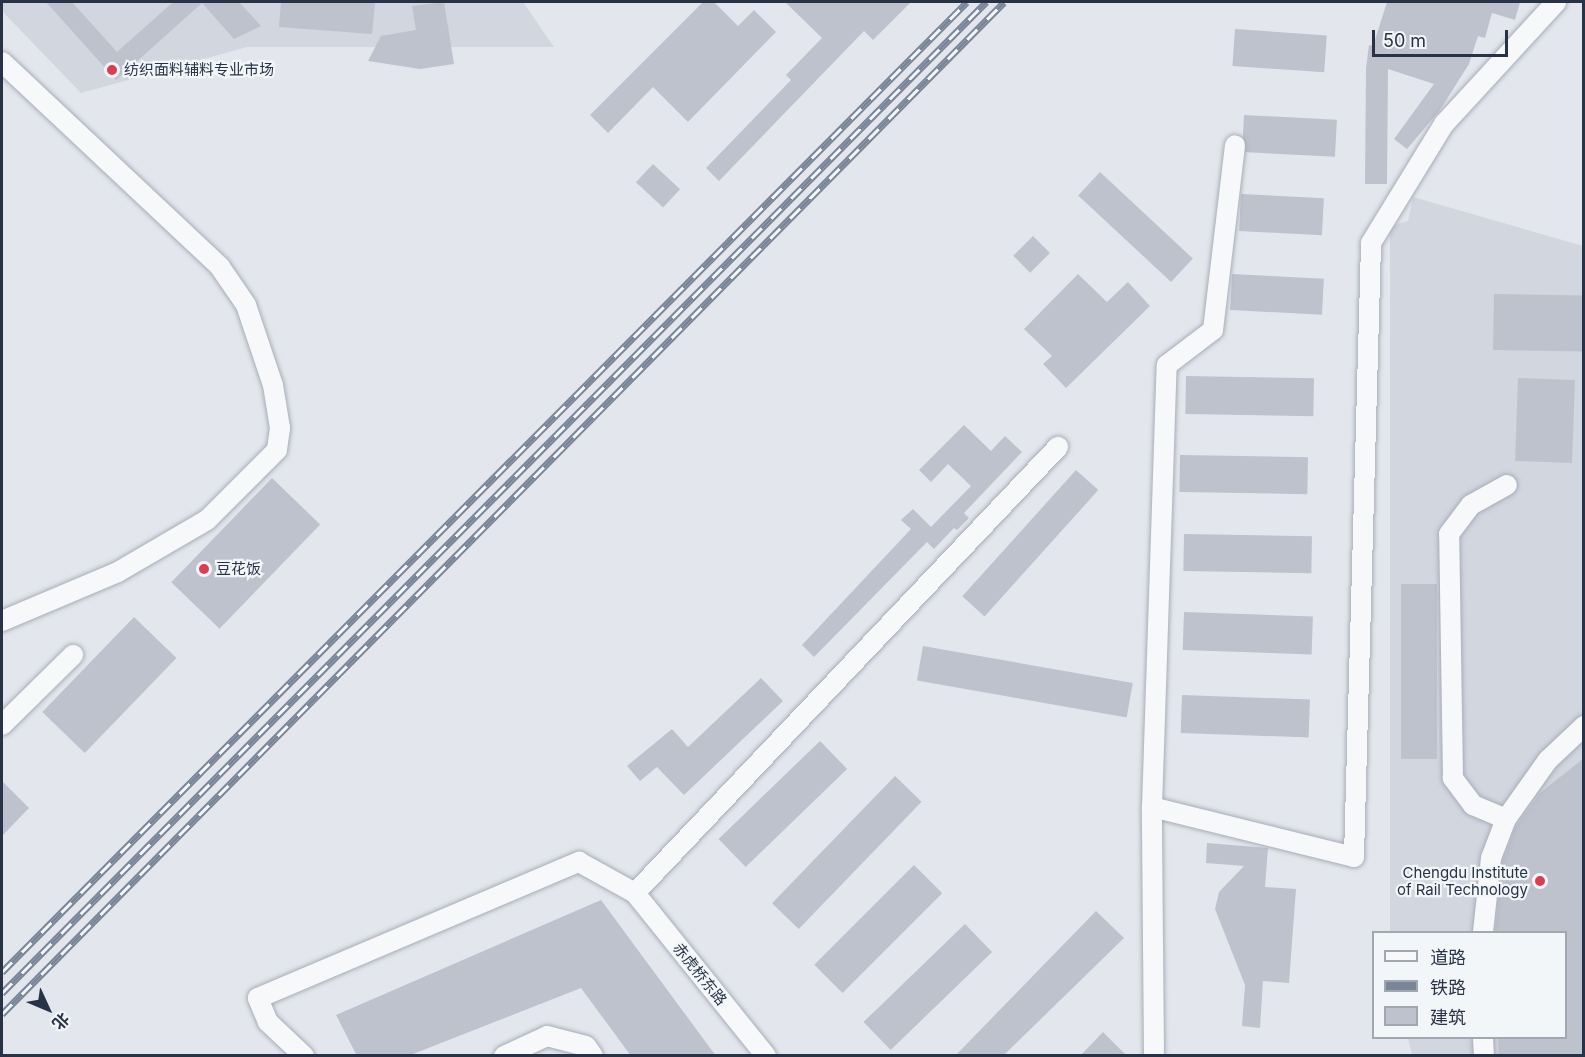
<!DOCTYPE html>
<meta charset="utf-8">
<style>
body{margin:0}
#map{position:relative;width:1585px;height:1057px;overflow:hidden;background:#e3e7ed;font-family:Inter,"Noto Sans SC",sans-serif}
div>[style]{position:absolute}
.built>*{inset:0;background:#d1d6df}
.building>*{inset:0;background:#bdc2cd;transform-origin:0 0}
.roads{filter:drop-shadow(0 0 2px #a7adb8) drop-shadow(0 0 2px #a7adb8)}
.minor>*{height:20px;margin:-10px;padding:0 10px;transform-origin:10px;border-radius:10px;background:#f7f8fa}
.rail>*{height:7px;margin-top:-3.5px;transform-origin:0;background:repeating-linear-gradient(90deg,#f3f6f9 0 14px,#7b8598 0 28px);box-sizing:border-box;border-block:2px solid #7b8598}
.dots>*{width:16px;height:16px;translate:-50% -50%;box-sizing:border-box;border:3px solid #f3f6f9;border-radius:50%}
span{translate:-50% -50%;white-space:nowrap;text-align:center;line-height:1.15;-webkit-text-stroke:4.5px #f3f6f9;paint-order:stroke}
.poi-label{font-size:15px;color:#283347}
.left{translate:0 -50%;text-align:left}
.right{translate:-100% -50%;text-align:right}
.street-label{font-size:15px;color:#283347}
.frame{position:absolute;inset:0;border:3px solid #283347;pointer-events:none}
.legend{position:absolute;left:1372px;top:931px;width:195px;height:108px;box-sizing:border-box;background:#f3f6f9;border:2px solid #a2a8b2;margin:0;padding:8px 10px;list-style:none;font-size:18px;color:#283347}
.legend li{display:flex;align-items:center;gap:12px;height:30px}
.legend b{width:30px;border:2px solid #a2a8b2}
.north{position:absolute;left:18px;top:979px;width:60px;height:60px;-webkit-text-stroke:4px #f3f6f9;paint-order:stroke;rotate:134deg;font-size:16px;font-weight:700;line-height:24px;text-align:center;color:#283347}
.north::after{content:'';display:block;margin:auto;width:21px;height:27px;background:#283347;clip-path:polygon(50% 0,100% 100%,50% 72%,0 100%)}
.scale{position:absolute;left:1372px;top:30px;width:136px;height:27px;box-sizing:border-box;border:3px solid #283347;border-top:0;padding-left:8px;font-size:18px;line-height:21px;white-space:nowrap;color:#283347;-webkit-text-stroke:4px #f3f6f9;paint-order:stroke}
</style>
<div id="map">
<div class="built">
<i style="clip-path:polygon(2px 2px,523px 2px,554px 47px,247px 47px,81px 93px,2px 11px)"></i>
<i style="clip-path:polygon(1413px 197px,1583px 246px,1583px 1055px,1412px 1055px,1408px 1038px,1566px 1038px,1566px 932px,1390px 932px,1390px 226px,1408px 221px)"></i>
</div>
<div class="building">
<i style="clip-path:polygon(46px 2px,72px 2px,117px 52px,173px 2px,239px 2px,261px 26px,234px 39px,202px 3px,116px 80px)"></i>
<i style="clip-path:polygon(281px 2px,375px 3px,372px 34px,279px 27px)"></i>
<i style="clip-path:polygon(444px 2px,454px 64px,420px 69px,368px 61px,381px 36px,416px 30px,412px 6px)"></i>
<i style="clip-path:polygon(703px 2px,714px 2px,738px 26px,754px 10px,776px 32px,688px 122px,653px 87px,608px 133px,590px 115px)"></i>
<i style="clip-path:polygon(785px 2px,911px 2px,873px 40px,864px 31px,719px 181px,706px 168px,791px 80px,786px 75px,822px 38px)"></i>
<i style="clip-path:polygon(1387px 2px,1520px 2px,1515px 20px,1492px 13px,1485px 38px,1478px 36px,1469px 64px,1440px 110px,1407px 149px,1394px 139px,1434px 84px,1388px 69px,1387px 184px,1365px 184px,1366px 68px,1369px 45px,1373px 46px)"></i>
<i style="left:1235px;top:29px;width:92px;height:37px;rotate:4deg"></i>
<i style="left:1244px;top:115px;width:93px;height:37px;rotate:3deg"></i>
<i style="left:653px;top:164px;width:37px;height:25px;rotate:43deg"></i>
<i style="left:1100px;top:172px;width:127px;height:32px;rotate:43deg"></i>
<i style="left:1241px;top:194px;width:83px;height:37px;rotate:3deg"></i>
<i style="left:1033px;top:236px;width:24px;height:28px;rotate:45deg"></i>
<i style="clip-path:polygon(1078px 274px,1107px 302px,1128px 282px,1150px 306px,1066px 388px,1043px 364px,1052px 356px,1024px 329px)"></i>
<i style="left:1232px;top:274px;width:92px;height:36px;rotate:3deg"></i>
<i style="left:1494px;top:294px;width:90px;height:56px;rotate:1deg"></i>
<i style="left:1186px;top:376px;width:128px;height:38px;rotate:1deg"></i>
<i style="left:1518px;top:378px;width:57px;height:83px;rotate:2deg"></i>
<i style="clip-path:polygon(964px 425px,991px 451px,1005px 436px,1022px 452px,964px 513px,969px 518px,957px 530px,954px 528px,934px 549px,927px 542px,814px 657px,802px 645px,911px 529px,901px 520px,913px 509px,931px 527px,971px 486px,948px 464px,931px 482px,919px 470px)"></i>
<i style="left:1180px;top:455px;width:128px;height:37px;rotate:1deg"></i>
<i style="left:1076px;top:470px;width:30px;height:170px;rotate:42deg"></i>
<i style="left:272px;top:478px;width:67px;height:145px;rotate:44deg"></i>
<i style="left:1184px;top:534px;width:128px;height:37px;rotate:1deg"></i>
<i style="left:1437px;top:584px;width:175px;height:36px;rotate:90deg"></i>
<i style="left:1184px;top:612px;width:129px;height:38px;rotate:2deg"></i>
<i style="left:134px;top:617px;width:59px;height:132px;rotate:44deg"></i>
<i style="left:923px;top:646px;width:213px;height:35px;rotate:10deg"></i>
<i style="clip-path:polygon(761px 678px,783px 701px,684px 795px,657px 767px,640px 781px,627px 766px,672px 729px,688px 747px)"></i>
<i style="left:1182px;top:695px;width:128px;height:38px;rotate:2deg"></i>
<i style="left:820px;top:741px;width:39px;height:141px;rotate:46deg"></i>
<i style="clip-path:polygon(1584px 758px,1584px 1056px,1499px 1056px,1498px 1038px,1566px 1038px,1566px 933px,1495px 933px,1503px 861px,1515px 828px,1540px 793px)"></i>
<i style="left:895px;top:776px;width:37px;height:177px;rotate:44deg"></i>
<i style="clip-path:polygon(2px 781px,29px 808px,2px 836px)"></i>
<i style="clip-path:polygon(1207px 843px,1268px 848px,1265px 887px,1296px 889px,1289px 983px,1263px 981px,1260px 1028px,1242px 1026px,1245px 985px,1215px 909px,1219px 892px,1244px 866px,1206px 863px)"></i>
<i style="left:914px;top:865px;width:40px;height:141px;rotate:45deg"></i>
<i style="clip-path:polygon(601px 900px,716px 1056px,631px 1056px,581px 988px,408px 1056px,357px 1056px,336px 1015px)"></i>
<i style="clip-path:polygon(1096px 911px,1124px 938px,1003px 1056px,955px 1056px)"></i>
<i style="left:965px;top:924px;width:39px;height:141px;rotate:46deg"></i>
<i style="clip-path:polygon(1103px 1032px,1127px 1056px,1080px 1056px)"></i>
</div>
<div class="roads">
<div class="minor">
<i style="left:2px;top:62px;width:299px;rotate:43.2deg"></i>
<i style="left:220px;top:267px;width:46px;rotate:55.6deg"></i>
<i style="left:246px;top:305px;width:84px;rotate:71.4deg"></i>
<i style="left:273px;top:385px;width:44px;rotate:80.8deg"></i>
<i style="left:280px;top:428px;width:22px;rotate:98deg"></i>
<i style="left:277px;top:450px;width:99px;rotate:135deg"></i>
<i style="left:207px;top:520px;width:103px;rotate:149.7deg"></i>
<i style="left:118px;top:572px;width:126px;rotate:157.1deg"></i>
<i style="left:2px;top:725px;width:100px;rotate:-44.6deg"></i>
<i style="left:1152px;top:807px;width:442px;rotate:-88.1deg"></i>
<i style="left:1167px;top:365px;width:58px;rotate:-37.3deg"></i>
<i style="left:1213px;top:330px;width:186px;rotate:-83.2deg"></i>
<i style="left:1506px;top:819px;width:36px;rotate:-157deg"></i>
<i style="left:1473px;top:805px;width:34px;rotate:-127deg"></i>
<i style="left:1453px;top:778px;width:244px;rotate:-90.9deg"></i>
<i style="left:1449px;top:534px;width:36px;rotate:-53deg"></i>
<i style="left:1471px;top:505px;width:41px;rotate:-29.1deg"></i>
<i style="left:635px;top:893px;width:615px;rotate:-46.52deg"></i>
<i style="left:1483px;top:932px;width:74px;rotate:-83.8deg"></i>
<i style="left:1491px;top:858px;width:42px;rotate:-69deg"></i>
<i style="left:1506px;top:819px;width:72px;rotate:-54.6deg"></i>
<i style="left:1548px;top:760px;width:50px;rotate:-43.4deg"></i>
<i style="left:1483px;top:1038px;width:18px;rotate:87deg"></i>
<i style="left:304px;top:1056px;width:50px;rotate:-136.6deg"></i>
<i style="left:268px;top:1022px;width:26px;rotate:-113deg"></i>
<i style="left:258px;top:998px;width:349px;rotate:-23deg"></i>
<i style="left:579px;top:862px;width:64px;rotate:29deg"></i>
<i style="left:635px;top:893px;width:209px;rotate:51.2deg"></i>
<i style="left:504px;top:1056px;width:47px;rotate:-24.9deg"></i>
<i style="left:547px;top:1036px;width:40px;rotate:14.4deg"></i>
<i style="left:586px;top:1046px;width:12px;rotate:55deg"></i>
<i style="left:1154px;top:1056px;width:249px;rotate:-90.5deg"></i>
<i style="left:1152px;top:807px;width:208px;rotate:13.9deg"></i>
<i style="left:1354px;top:857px;width:614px;rotate:-88.41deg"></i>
<i style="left:1371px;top:243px;width:140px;rotate:-58.5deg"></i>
<i style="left:1444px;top:124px;width:166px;rotate:-47.4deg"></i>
</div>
</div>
<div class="rail">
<i style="left:2px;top:972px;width:1368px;rotate:-45.15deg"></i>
<i style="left:2px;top:993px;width:1397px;rotate:-45.2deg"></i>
<i style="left:2px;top:1014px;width:1424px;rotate:-45.28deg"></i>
</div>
<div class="dots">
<i style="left:112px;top:70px;background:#de3c4f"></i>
<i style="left:204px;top:569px;background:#de3c4f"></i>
<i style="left:1540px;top:881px;background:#de3c4f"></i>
</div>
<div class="poi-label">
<span class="left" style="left:124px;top:70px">纺织面料辅料专业市场</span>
<span class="left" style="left:216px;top:569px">豆花饭</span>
<span class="right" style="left:1528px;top:881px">Chengdu Institute<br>of Rail Technology</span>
</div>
<div class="street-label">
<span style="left:700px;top:974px;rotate:51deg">赤虎桥东路</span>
</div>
<div class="frame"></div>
<ul class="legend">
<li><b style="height:8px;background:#f7f8fa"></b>道路</li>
<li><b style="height:8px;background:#7b8598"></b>铁路</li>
<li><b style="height:16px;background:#bdc2cd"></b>建筑</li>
</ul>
<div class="north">北</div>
<div class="scale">50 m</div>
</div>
